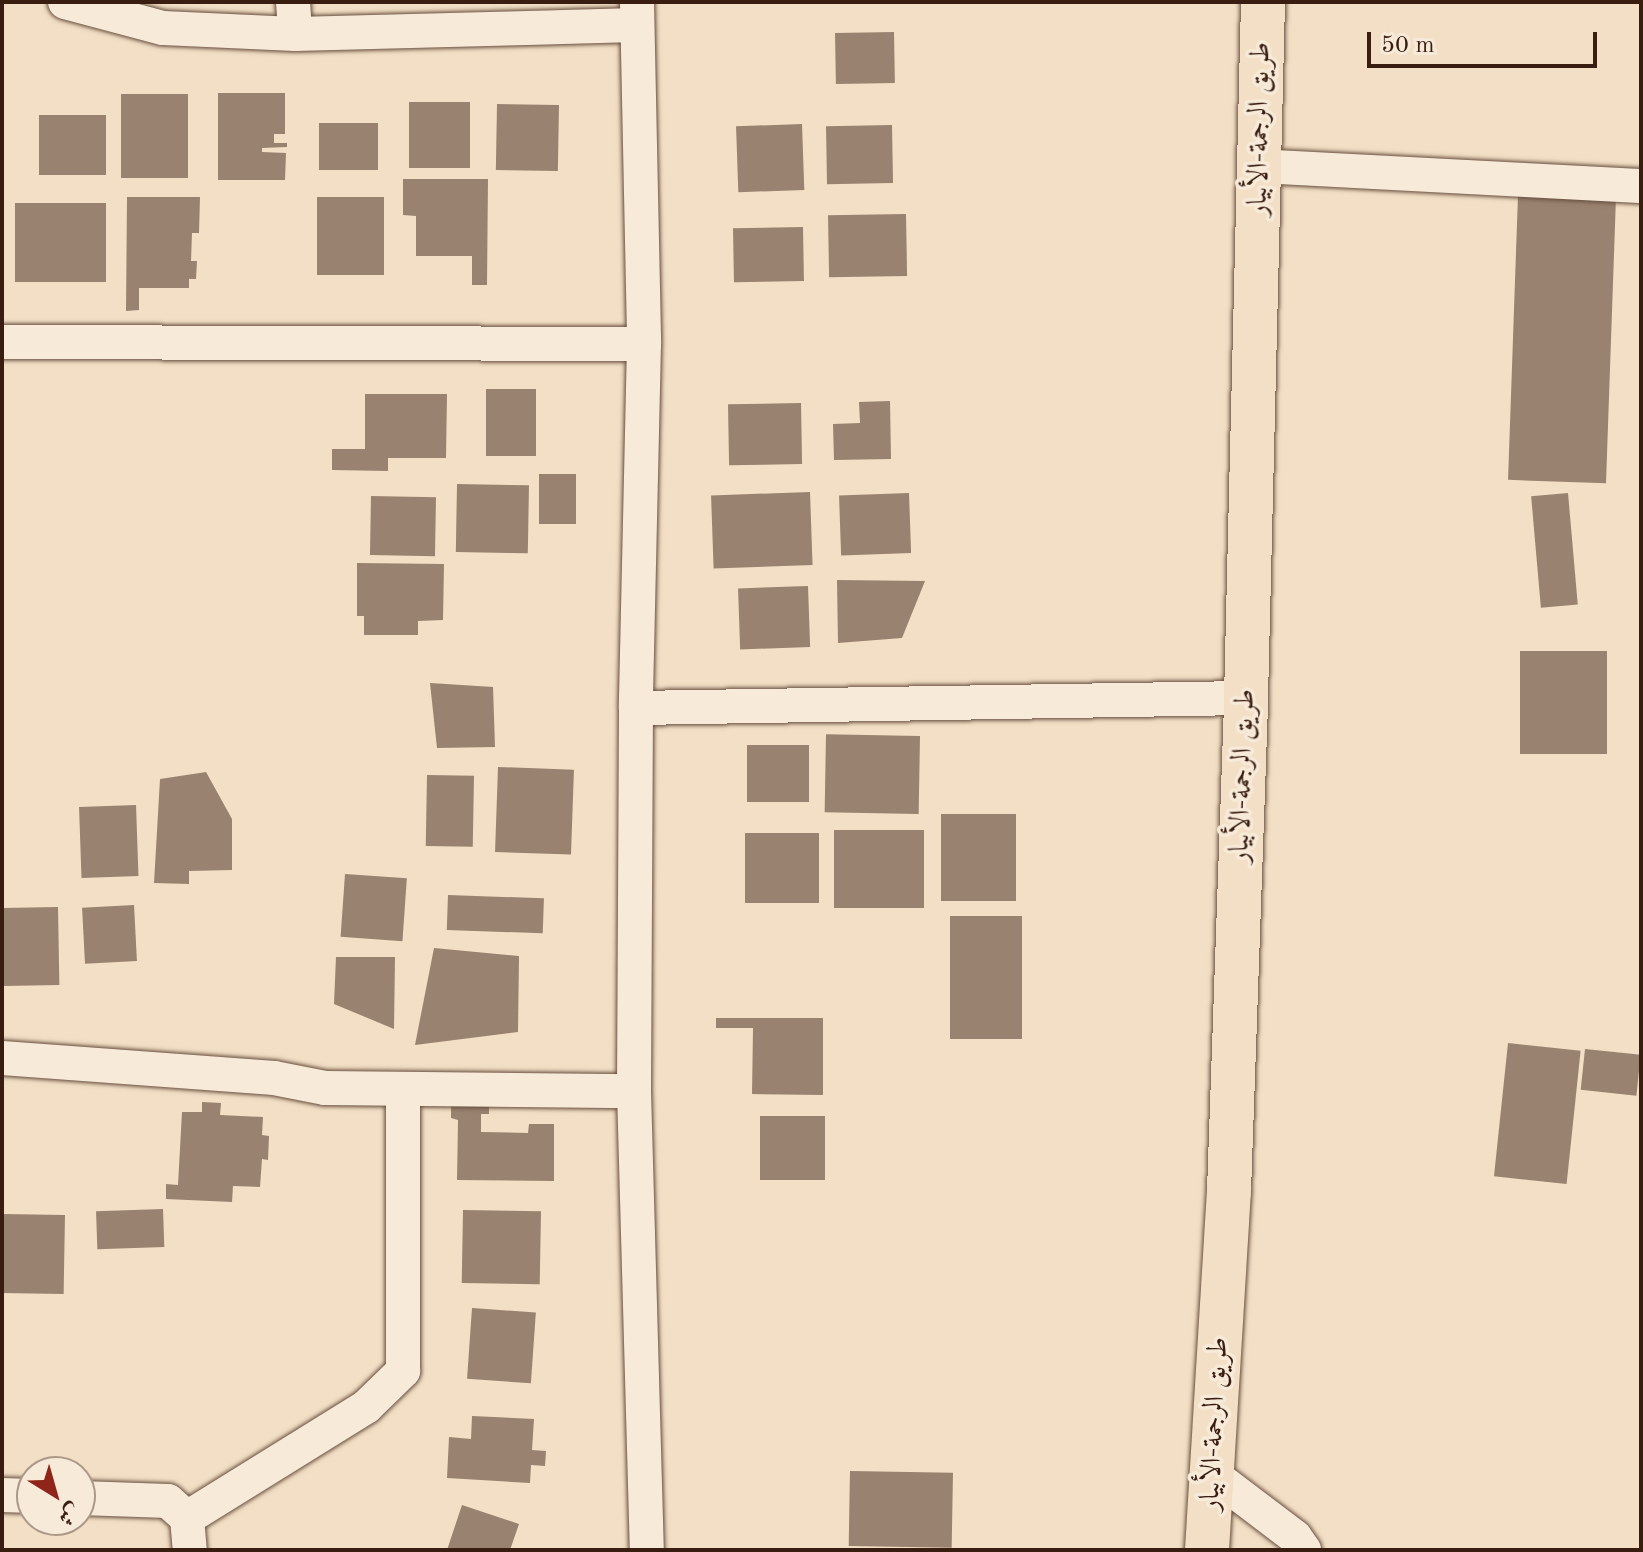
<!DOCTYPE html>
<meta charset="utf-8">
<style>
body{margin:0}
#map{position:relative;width:1643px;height:1552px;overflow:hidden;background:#f2dfc5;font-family:"Old Standard TT",Amiri,serif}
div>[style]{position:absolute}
.building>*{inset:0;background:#99826f;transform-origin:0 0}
.roads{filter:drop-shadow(0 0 2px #674e3e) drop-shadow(0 0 2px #674e3e)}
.minor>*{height:34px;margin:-17px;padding:0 17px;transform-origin:17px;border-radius:17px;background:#f7ead9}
.trunk>*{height:44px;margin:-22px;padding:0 22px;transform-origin:22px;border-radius:22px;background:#f2dfc5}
span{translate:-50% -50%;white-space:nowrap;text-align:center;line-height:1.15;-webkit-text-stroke:7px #f7ead9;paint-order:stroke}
.street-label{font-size:28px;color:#391d11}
.frame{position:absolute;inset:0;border:4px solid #391d11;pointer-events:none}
.north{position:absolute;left:16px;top:1456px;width:80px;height:80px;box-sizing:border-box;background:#f7ead9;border:2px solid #ab9889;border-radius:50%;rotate:143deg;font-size:22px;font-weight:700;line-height:32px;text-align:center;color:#391d11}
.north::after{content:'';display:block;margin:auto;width:28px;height:36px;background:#8f2418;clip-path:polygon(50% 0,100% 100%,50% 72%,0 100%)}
.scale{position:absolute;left:1367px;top:32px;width:230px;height:36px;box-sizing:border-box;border:4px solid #391d11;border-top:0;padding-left:10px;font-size:24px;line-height:28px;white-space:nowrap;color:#391d11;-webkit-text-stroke:6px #f7ead9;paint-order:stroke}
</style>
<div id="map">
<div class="building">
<i style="left:894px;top:32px;width:51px;height:59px;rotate:89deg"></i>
<i style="clip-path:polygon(218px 93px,285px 93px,285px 134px,274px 134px,274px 143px,287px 143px,287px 147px,262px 148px,262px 152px,286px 153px,285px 180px,218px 180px)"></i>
<i style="left:121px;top:94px;width:67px;height:84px"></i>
<i style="left:409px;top:102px;width:61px;height:66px"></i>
<i style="left:497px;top:104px;width:62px;height:66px;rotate:1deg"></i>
<i style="left:39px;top:115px;width:67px;height:60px"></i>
<i style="left:319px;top:123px;width:59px;height:47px"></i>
<i style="left:802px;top:124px;width:66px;height:66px;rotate:88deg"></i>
<i style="left:892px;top:125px;width:58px;height:66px;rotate:89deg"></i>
<i style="clip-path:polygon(403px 179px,488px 179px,487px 285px,472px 285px,472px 256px,416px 256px,416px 216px,403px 215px)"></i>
<i style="left:1518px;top:195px;width:98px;height:285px;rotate:2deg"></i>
<i style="clip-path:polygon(127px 197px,200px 197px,199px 233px,192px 233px,191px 261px,197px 261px,196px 279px,189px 279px,189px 288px,139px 288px,139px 310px,126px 311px)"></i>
<i style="left:317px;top:197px;width:67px;height:78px"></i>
<i style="left:15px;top:203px;width:91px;height:79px"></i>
<i style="left:906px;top:214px;width:62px;height:78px;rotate:89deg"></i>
<i style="left:803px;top:227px;width:54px;height:70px;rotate:89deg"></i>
<i style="left:486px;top:389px;width:50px;height:67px"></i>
<i style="clip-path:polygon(365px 394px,447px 394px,446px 458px,388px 458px,388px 471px,332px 470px,332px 449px,365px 449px)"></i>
<i style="clip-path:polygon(890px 401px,891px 459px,834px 460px,833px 424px,860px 423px,859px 402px)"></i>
<i style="left:801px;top:403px;width:61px;height:73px;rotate:89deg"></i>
<i style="left:539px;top:474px;width:37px;height:50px"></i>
<i style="left:457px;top:484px;width:72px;height:68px;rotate:1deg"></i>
<i style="left:810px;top:492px;width:73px;height:99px;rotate:88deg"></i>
<i style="left:909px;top:493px;width:60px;height:70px;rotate:88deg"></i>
<i style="left:1568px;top:493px;width:112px;height:37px;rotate:85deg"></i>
<i style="left:371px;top:496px;width:65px;height:59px;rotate:1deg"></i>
<i style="clip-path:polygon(357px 563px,444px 564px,443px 620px,418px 621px,418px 635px,364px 635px,364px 616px,357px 616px)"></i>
<i style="clip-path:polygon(837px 580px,925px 581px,902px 638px,838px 643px)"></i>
<i style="left:808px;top:586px;width:61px;height:70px;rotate:88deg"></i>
<i style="left:1607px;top:651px;width:103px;height:87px;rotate:90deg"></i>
<i style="clip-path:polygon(430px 683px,493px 687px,495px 747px,437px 748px)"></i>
<i style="left:920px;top:736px;width:78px;height:94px;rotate:91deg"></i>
<i style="left:747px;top:745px;width:62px;height:57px"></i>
<i style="left:498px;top:767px;width:76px;height:85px;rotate:2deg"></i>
<i style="clip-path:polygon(206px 772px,232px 819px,232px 870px,189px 871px,189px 884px,154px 883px,160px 779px)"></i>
<i style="left:427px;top:775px;width:47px;height:71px;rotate:1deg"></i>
<i style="left:136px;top:805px;width:71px;height:57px;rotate:88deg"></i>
<i style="left:941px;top:814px;width:75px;height:87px"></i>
<i style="left:834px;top:830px;width:90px;height:78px"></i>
<i style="left:819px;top:833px;width:70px;height:74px;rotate:90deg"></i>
<i style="left:345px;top:874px;width:62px;height:63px;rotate:4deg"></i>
<i style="left:448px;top:895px;width:96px;height:35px;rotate:2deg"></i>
<i style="left:134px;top:905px;width:56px;height:52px;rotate:87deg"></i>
<i style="left:58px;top:907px;width:78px;height:56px;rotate:89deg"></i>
<i style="left:950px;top:916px;width:72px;height:123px"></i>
<i style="clip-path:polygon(434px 948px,519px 956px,518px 1032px,415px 1045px)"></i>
<i style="clip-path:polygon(336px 957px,395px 957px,394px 1029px,334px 1004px)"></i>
<i style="clip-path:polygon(716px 1018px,823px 1018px,823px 1095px,752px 1094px,753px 1028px,716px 1028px)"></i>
<i style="left:1508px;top:1043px;width:73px;height:134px;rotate:6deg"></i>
<i style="left:1585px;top:1049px;width:56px;height:41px;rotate:6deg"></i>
<i style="clip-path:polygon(451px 1099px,489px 1099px,489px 1114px,481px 1114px,481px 1132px,528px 1133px,529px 1124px,554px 1124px,554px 1181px,457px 1180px,458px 1120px,451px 1118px)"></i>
<i style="clip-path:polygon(202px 1102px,221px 1103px,220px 1115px,263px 1117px,262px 1135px,269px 1136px,268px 1160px,262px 1159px,260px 1187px,233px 1186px,232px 1202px,166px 1199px,166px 1184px,178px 1185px,182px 1112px,202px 1112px)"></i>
<i style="left:760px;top:1116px;width:65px;height:64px"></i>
<i style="left:163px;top:1209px;width:38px;height:67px;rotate:88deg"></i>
<i style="left:463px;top:1210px;width:78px;height:73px;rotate:1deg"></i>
<i style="left:2px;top:1214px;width:63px;height:79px;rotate:1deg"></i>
<i style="left:472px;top:1308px;width:64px;height:71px;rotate:4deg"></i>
<i style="clip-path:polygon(472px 1416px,534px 1419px,532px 1450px,546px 1451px,545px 1466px,531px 1465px,530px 1483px,447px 1478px,449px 1437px,471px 1439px)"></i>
<i style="left:850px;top:1471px;width:103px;height:75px;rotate:1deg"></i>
<i style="clip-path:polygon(462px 1505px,519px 1524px,510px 1550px,447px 1550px)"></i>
</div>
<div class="roads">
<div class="minor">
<i style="left:65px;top:2px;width:101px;rotate:14.9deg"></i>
<i style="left:163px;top:28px;width:132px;rotate:2.6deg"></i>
<i style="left:295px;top:34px;width:342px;rotate:-1.5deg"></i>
<i style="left:293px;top:2px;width:32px;rotate:86deg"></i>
<i style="left:637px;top:2px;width:342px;rotate:88.8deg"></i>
<i style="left:644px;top:344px;width:364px;rotate:91.3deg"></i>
<i style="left:636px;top:708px;width:383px;rotate:90.3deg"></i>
<i style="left:634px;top:1091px;width:459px;rotate:88.4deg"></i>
<i style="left:1258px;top:166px;width:384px;rotate:3deg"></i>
<i style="left:2px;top:342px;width:642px;rotate:0.18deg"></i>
<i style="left:636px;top:708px;width:610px;rotate:-0.94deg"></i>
<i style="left:2px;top:1058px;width:273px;rotate:4.2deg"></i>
<i style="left:274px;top:1078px;width:52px;rotate:11.1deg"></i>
<i style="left:325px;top:1088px;width:309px;rotate:0.6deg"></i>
<i style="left:1212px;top:1474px;width:104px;rotate:37.2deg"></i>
<i style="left:1295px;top:1537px;width:16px;rotate:55deg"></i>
<i style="left:2px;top:1495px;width:30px;rotate:2deg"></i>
<i style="left:80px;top:1498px;width:88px;rotate:2deg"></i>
<i style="left:168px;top:1501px;width:25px;rotate:42deg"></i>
<i style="left:187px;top:1518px;width:32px;rotate:85deg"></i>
<i style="left:187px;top:1518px;width:211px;rotate:-31.8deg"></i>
<i style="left:366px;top:1407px;width:52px;rotate:-44.2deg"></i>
<i style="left:403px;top:1371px;width:281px;rotate:-90deg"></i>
</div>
<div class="trunk">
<i style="left:1207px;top:1550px;width:360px;rotate:-86.5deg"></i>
<i style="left:1229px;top:1191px;width:493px;rotate:-88deg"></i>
<i style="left:1246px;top:698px;width:696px;rotate:-88.6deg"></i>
</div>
</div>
<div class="street-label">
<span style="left:1260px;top:129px;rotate:-89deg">طريق الرجمة-الأبيار</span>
<span style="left:1243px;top:776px;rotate:-88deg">طريق الرجمة-الأبيار</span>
<span style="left:1215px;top:1424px;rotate:-87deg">طريق الرجمة-الأبيار</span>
</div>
<div class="frame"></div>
<div class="north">ش</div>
<div class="scale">50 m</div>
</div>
